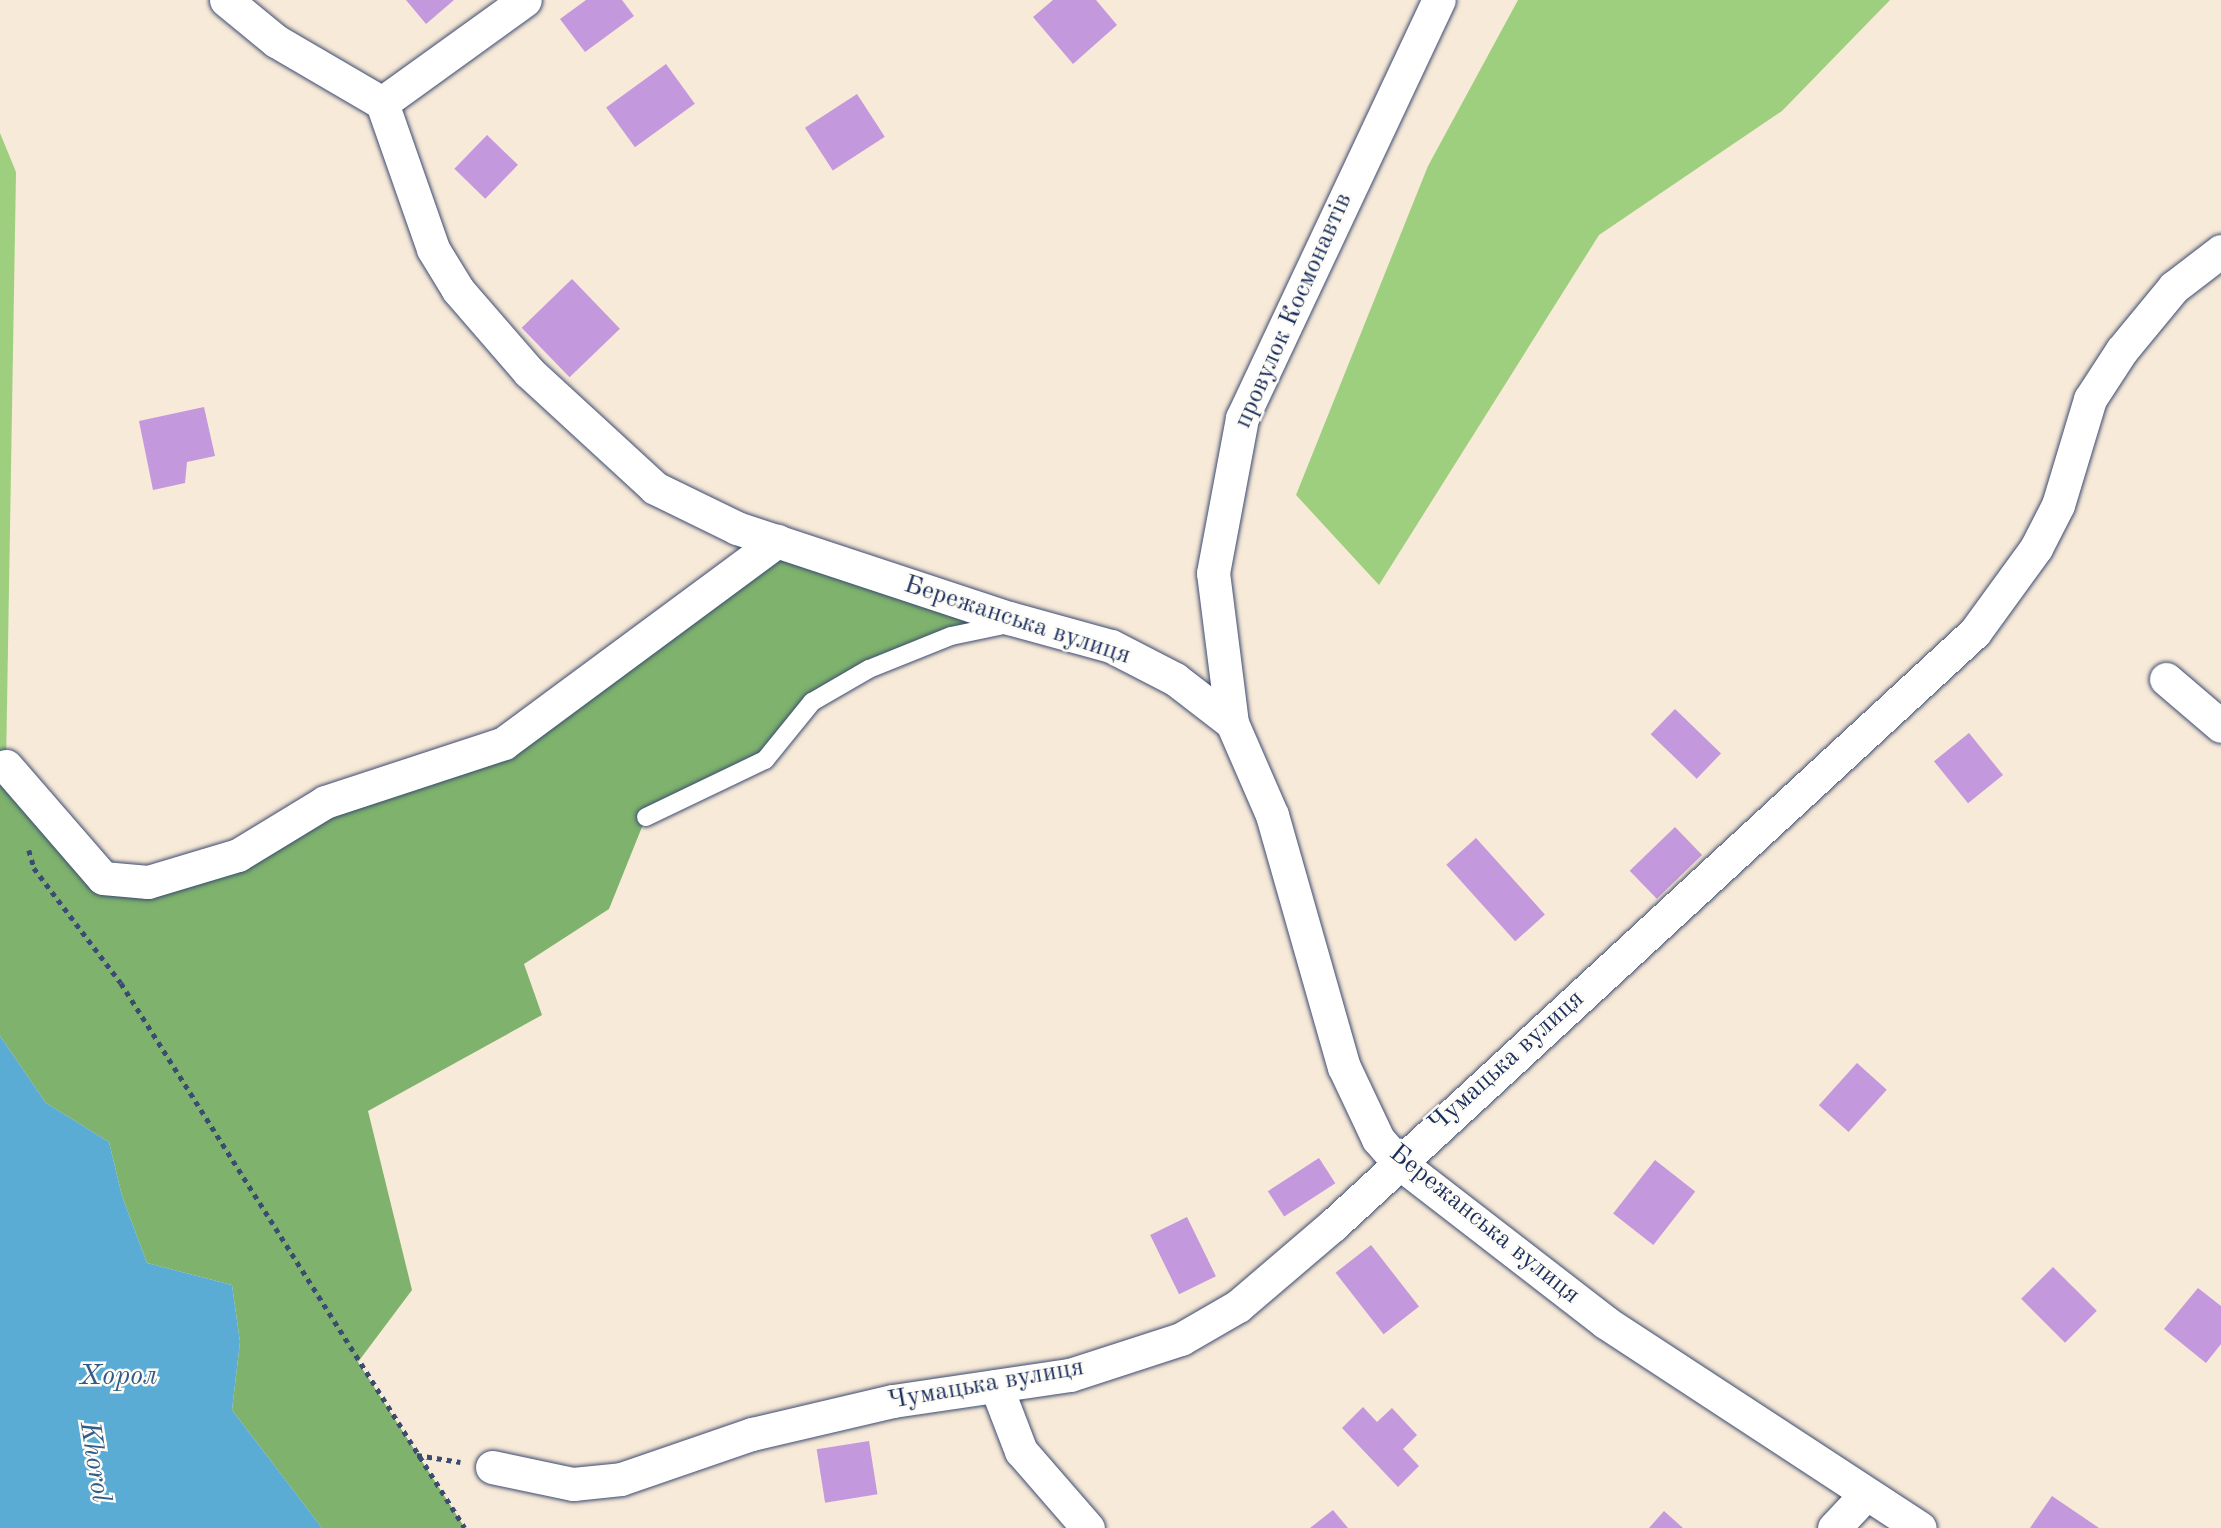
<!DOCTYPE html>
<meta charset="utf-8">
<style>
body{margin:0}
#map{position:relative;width:2221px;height:1528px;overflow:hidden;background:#f8ead8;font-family:"Old Standard TT",serif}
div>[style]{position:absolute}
.green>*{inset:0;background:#9ecf7e}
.forest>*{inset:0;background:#7eb26d}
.water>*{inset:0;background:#5aacd5}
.building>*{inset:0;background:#c398dc;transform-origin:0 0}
.path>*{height:4.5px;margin-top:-2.25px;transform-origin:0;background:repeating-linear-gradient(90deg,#3c4b70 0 5px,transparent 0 10px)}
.roads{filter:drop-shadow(0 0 2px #3c4b70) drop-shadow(0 0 2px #3c4b70)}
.service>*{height:18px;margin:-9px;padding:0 9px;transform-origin:9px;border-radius:9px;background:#fff}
.minor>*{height:33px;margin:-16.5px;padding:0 16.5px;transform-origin:16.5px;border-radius:16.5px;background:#fff}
span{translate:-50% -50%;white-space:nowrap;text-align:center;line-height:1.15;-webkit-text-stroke:5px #fdfcf7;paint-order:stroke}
.street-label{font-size:26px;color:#1b2f5e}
.water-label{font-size:28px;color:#315b88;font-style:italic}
</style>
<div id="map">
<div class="green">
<i style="clip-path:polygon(1518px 0,1890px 0,1782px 111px,1599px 235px,1379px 585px,1296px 495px,1428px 166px)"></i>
<i style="clip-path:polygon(0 133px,16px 172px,6px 766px,0 769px)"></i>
</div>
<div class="forest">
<i style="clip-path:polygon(777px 541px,1022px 621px,951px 636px,812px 702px,765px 760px,646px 817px,609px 909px,524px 964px,542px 1015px,368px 1111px,412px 1290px,358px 1362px,465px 1528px,322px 1528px,232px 1410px,240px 1342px,232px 1285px,147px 1263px,122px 1196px,109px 1142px,46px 1103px,0 1036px,0 769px,103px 878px,148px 882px,504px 743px)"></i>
</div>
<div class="water">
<i style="clip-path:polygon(0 1036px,46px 1103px,109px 1142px,122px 1196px,147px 1263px,232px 1285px,240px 1342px,232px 1410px,322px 1528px,0 1528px)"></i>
</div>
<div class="building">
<i style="clip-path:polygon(406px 0,454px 0,426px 24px)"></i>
<i style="clip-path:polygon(586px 0,622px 0,634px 16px,585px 52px,560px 19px)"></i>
<i style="clip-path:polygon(1053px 0,1096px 0,1117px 25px,1073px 64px,1033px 17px)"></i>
<i style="left:666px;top:64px;width:49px;height:74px;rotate:54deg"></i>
<i style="left:857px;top:94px;width:51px;height:62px;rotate:57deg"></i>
<i style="left:487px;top:135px;width:43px;height:47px;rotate:44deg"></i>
<i style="left:572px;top:279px;width:69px;height:70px;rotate:46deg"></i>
<i style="clip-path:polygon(204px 407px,215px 456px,187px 462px,185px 483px,153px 490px,139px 421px)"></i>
<i style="left:1675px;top:709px;width:64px;height:35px;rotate:44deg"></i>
<i style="left:1969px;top:733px;width:54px;height:45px;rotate:51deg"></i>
<i style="left:1675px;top:827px;width:39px;height:63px;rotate:46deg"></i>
<i style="left:1476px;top:838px;width:103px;height:40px;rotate:48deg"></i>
<i style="left:1857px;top:1063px;width:40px;height:57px;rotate:42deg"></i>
<i style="left:1319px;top:1158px;width:30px;height:61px;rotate:57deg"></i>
<i style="left:1655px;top:1160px;width:51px;height:68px;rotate:38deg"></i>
<i style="left:1187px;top:1217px;width:66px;height:41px;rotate:64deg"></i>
<i style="left:1371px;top:1245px;width:78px;height:45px;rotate:52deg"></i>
<i style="left:2053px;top:1267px;width:62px;height:45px;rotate:45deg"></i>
<i style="clip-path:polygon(2198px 1288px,2221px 1306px,2221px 1344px,2206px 1363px,2164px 1329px)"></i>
<i style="clip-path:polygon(1363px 1407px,1377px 1422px,1392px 1408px,1417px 1435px,1403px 1449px,1419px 1466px,1398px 1487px,1342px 1428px)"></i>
<i style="left:869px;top:1441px;width:54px;height:53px;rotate:81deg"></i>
<i style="clip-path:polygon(2052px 1496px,2099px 1528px,2030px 1528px)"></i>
<i style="clip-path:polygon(1333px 1510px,1348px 1528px,1310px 1528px)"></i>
<i style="clip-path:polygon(1664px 1511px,1683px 1528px,1649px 1528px)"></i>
</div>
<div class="path">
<i style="left:29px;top:850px;width:19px;rotate:74deg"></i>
<i style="left:34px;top:868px;width:144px;rotate:52.9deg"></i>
<i style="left:121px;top:983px;width:644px;rotate:57.74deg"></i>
<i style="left:417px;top:1455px;width:44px;rotate:9.2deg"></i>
</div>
<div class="roads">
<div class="service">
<i style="left:646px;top:817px;width:132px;rotate:-25.6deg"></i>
<i style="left:765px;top:760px;width:75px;rotate:-51deg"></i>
<i style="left:812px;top:702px;width:66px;rotate:-30.1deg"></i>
<i style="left:869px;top:669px;width:88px;rotate:-21.9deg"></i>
<i style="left:951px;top:636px;width:59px;rotate:-11.7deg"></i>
</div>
<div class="minor">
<i style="left:226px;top:0;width:65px;rotate:39.4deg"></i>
<i style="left:276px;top:41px;width:123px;rotate:30.3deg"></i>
<i style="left:382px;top:103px;width:155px;rotate:70.7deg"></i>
<i style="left:433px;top:249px;width:48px;rotate:58.6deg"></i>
<i style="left:458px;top:290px;width:108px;rotate:49.1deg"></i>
<i style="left:529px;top:372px;width:171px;rotate:42.6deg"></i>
<i style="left:655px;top:488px;width:91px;rotate:26deg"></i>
<i style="left:737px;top:528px;width:287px;rotate:18.3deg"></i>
<i style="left:1009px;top:618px;width:106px;rotate:15.4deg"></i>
<i style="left:1111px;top:646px;width:72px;rotate:27.3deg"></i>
<i style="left:1175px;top:679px;width:72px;rotate:37.7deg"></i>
<i style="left:1232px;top:723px;width:100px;rotate:66.5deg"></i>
<i style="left:1272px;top:815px;width:262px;rotate:74.1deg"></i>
<i style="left:1344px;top:1067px;width:80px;rotate:64.7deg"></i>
<i style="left:1378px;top:1139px;width:29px;rotate:49deg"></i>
<i style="left:1397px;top:1161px;width:263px;rotate:37.7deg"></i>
<i style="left:1605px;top:1322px;width:376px;rotate:33.2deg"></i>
<i style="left:382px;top:103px;width:176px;rotate:-35.8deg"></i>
<i style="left:2166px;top:679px;width:72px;rotate:40.5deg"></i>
<i style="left:1232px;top:723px;width:151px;rotate:-97.2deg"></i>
<i style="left:1213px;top:573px;width:158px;rotate:-79.4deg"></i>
<i style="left:1242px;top:418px;width:462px;rotate:-64.8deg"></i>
<i style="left:6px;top:766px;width:148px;rotate:49.1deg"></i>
<i style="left:103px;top:878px;width:45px;rotate:5.1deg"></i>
<i style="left:148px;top:882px;width:94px;rotate:-16.7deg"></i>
<i style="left:238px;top:855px;width:102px;rotate:-31.3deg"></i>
<i style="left:325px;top:802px;width:188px;rotate:-18.2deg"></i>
<i style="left:504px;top:743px;width:340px;rotate:-36.5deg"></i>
<i style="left:996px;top:1386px;width:70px;rotate:69deg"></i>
<i style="left:1021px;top:1451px;width:102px;rotate:49deg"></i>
<i style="left:492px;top:1467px;width:83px;rotate:11.9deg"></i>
<i style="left:573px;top:1484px;width:48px;rotate:-5.9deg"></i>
<i style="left:621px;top:1479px;width:139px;rotate:-19deg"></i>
<i style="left:752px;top:1434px;width:145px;rotate:-13.2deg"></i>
<i style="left:893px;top:1401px;width:179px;rotate:-8.4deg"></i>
<i style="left:1070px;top:1375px;width:117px;rotate:-18deg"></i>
<i style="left:1181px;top:1339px;width:66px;rotate:-30.1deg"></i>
<i style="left:1238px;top:1306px;width:125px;rotate:-40.5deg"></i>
<i style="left:1333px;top:1225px;width:874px;rotate:-42.73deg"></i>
<i style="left:1975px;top:632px;width:104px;rotate:-54deg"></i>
<i style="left:2036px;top:548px;width:48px;rotate:-62.9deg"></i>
<i style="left:2058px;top:505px;width:111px;rotate:-73.2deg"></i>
<i style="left:2090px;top:399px;width:59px;rotate:-56.9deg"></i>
<i style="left:2122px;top:350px;width:82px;rotate:-50.5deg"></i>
<i style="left:2174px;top:287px;width:59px;rotate:-37.5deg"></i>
<i style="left:1834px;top:1528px;width:45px;rotate:-46.8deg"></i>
</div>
</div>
<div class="street-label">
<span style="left:1294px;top:311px;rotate:-66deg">провулок Космонавтів</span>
<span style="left:1017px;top:621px;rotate:18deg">Бережанська вулиця</span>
<span style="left:1507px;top:1062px;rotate:-42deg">Чумацька вулиця</span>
<span style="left:1484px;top:1225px;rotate:39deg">Бережанська вулиця</span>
<span style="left:986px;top:1385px;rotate:-10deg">Чумацька вулиця</span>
</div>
<div class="water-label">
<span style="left:118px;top:1377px">Хорол</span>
<span style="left:94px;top:1462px;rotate:81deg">Khorol</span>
</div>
</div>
